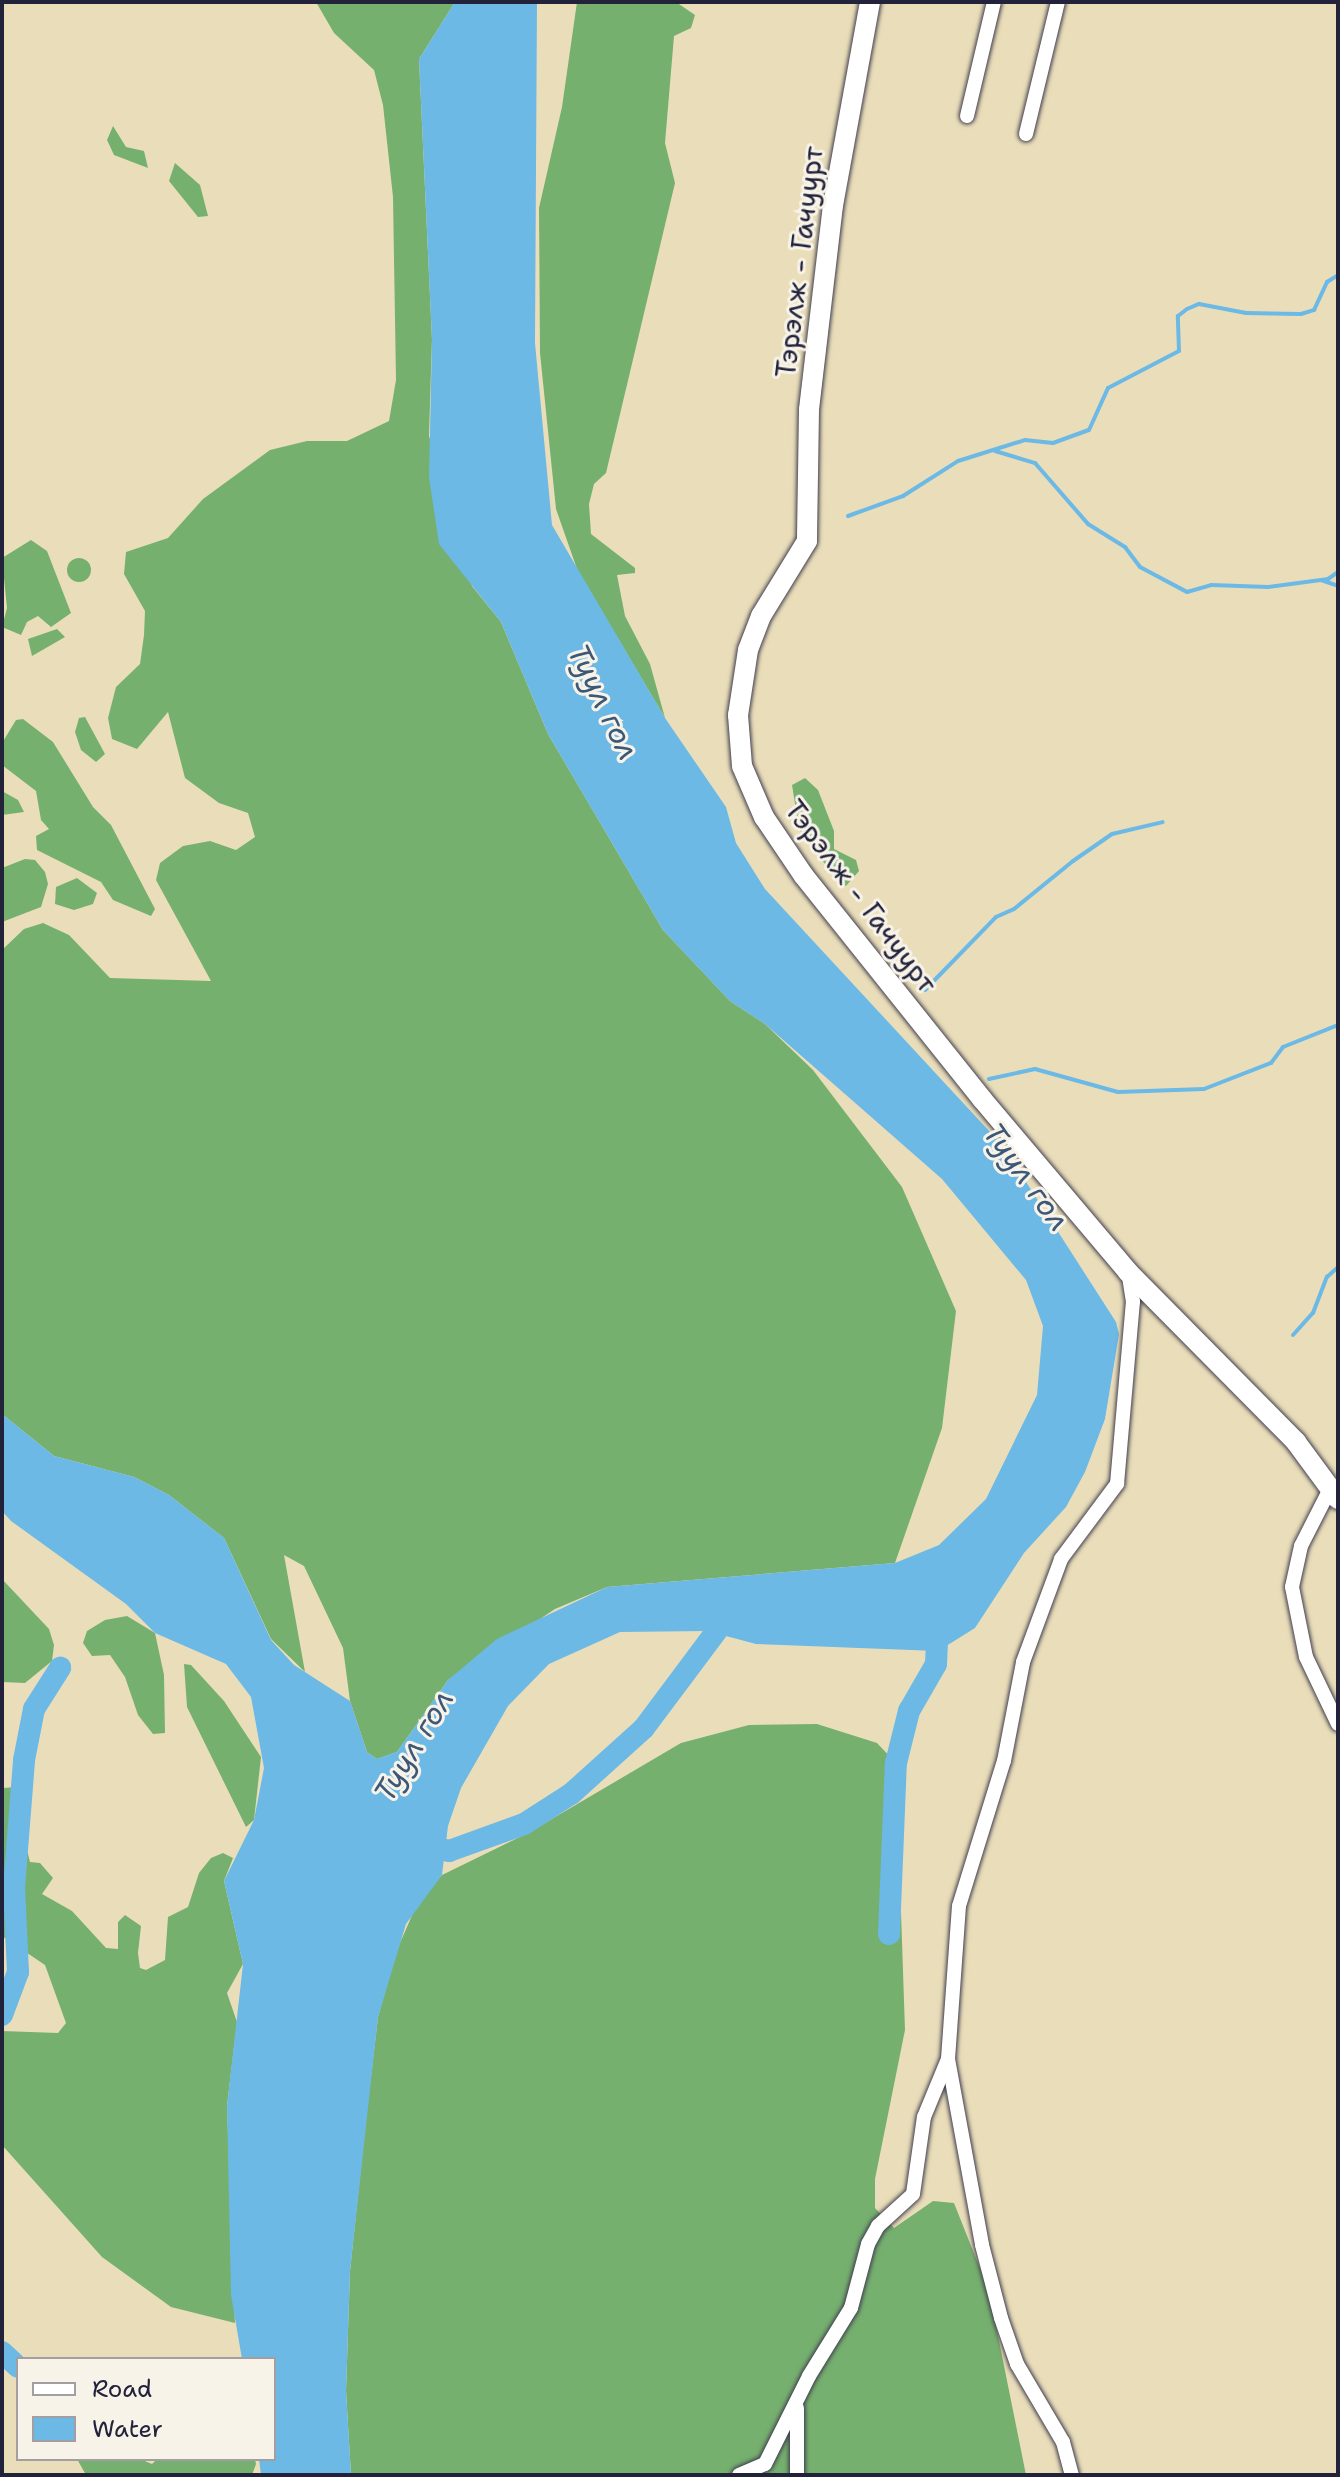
<!DOCTYPE html>
<meta charset="utf-8">
<style>
body{margin:0}
#map{position:relative;width:1340px;height:2477px;overflow:hidden;background:#eadeba;font-family:"Shantell Sans",sans-serif}
div>[style]{position:absolute}
.forest>*{inset:0;background:#76b06f}
.round{border-radius:50%}
.water>*{inset:0;background:#6cb9e6}
.stream>*{height:4px;margin:-2px;padding:0 2px;transform-origin:2px;border-radius:2px;background:#6cb9e6}
.river>*{height:22px;margin:-11px;padding:0 11px;transform-origin:11px;border-radius:11px;background:#6cb9e6}
.roads{filter:drop-shadow(0 0 2px #403e4e) drop-shadow(0 0 2px #403e4e)}
.street>*{height:14px;margin:-7px;padding:0 7px;transform-origin:7px;border-radius:7px;background:#fff}
.secondary>*{height:20px;margin:-10px;padding:0 10px;transform-origin:10px;border-radius:10px;background:#fff}
span{translate:-50% -50%;white-space:nowrap;text-align:center;line-height:1.15;-webkit-text-stroke:6px #f7f3e8;paint-order:stroke}
.street-label{font-size:28px;color:#22223b}
.water-label{font-size:30px;color:#3c5777;font-style:italic}
.frame{position:absolute;inset:0;border:4px solid #22223b;pointer-events:none}
.legend{position:absolute;left:16px;top:2357px;width:260px;height:104px;box-sizing:border-box;background:#f7f3e8;border:2px solid #a29fa3;margin:0;padding:10px 14px;list-style:none;font-size:24px;color:#22223b}
.legend li{display:flex;align-items:center;gap:16px;height:40px}
.legend b{width:40px;border:2px solid #a29fa3}
</style>
<div id="map">
<div class="forest">
<i style="clip-path:polygon(316px 2px,455px 2px,419px 59px,432px 339px,429px 436px,472px 586px,501px 622px,548px 734px,663px 930px,730px 1001px,765px 1024px,813px 1070px,902px 1187px,956px 1311px,942px 1428px,895px 1563px,607px 1587px,555px 1609px,448px 1680px,397px 1752px,377px 1759px,367px 1752px,350px 1701px,343px 1648px,304px 1566px,284px 1555px,305px 1672px,271px 1639px,224px 1538px,169px 1495px,134px 1477px,54px 1456px,2px 1414px,2px 950px,24px 929px,43px 923px,69px 935px,110px 978px,211px 981px,156px 880px,160px 863px,183px 846px,210px 841px,236px 850px,255px 837px,248px 813px,219px 803px,185px 778px,168px 712px,137px 749px,112px 739px,108px 718px,116px 687px,140px 664px,144px 635px,145px 611px,124px 574px,126px 552px,168px 538px,203px 499px,270px 450px,307px 441px,347px 441px,389px 421px,396px 380px,393px 197px,383px 105px,374px 70px,334px 33px)"></i>
<i style="clip-path:polygon(577px 2px,676px 2px,695px 15px,691px 28px,674px 36px,665px 143px,675px 183px,606px 473px,594px 484px,589px 504px,591px 534px,635px 568px,635px 573px,617px 575px,625px 616px,650px 664px,665px 718px,577px 569px,556px 509px,540px 353px,539px 208px,562px 107px)"></i>
<i style="clip-path:polygon(113px 126px,126px 147px,144px 151px,148px 168px,114px 155px,107px 140px)"></i>
<i style="clip-path:polygon(175px 163px,200px 185px,208px 216px,198px 217px,169px 181px)"></i>
<i style="clip-path:polygon(31px 540px,47px 551px,71px 613px,51px 627px,38px 616px,27px 622px,21px 635px,2px 627px,7px 608px,2px 558px)"></i>
<i class="round" style="left:67px;top:558px;width:24px;height:24px"></i>
<i style="clip-path:polygon(57px 629px,65px 637px,32px 656px,28px 639px)"></i>
<i style="clip-path:polygon(85px 717px,105px 754px,96px 762px,81px 750px,75px 732px,79px 718px)"></i>
<i style="clip-path:polygon(23px 719px,53px 742px,93px 807px,111px 825px,155px 909px,151px 916px,113px 900px,101px 882px,37px 850px,36px 836px,49px 829px,41px 820px,36px 791px,2px 765px,2px 743px,16px 720px)"></i>
<i style="clip-path:polygon(805px 778px,818px 790px,834px 831px,834px 849px,856px 860px,859px 871px,846px 886px,839px 883px,799px 829px,792px 785px)"></i>
<i style="clip-path:polygon(2px 791px,18px 800px,24px 812px,2px 815px)"></i>
<i style="clip-path:polygon(25px 859px,35px 860px,45px 872px,48px 884px,41px 907px,2px 922px,2px 868px)"></i>
<i style="clip-path:polygon(77px 878px,97px 893px,93px 904px,74px 910px,55px 904px,56px 887px)"></i>
<i style="clip-path:polygon(2px 1579px,49px 1629px,54px 1645px,52px 1661px,25px 1683px,2px 1682px)"></i>
<i style="clip-path:polygon(127px 1616px,155px 1633px,164px 1675px,165px 1733px,153px 1734px,138px 1715px,125px 1677px,110px 1655px,92px 1656px,83px 1643px,87px 1631px,105px 1620px)"></i>
<i style="clip-path:polygon(184px 1664px,191px 1665px,224px 1701px,261px 1757px,254px 1820px,246px 1827px,187px 1707px)"></i>
<i style="clip-path:polygon(817px 1724px,877px 1743px,896px 1763px,905px 2030px,875px 2179px,875px 2208px,894px 2228px,933px 2201px,954px 2203px,989px 2291px,1026px 2475px,762px 2475px,750px 2467px,740px 2475px,351px 2475px,346px 2391px,350px 2271px,367px 2110px,378px 2017px,396px 1952px,417px 1904px,442px 1875px,528px 1833px,681px 1743px,749px 1725px)"></i>
<i style="clip-path:polygon(18px 1787px,27px 1810px,24px 1838px,30px 1862px,40px 1863px,53px 1878px,42px 1894px,72px 1911px,106px 1948px,118px 1949px,118px 1922px,125px 1915px,141px 1926px,138px 1953px,140px 1968px,146px 1970px,165px 1960px,168px 1917px,188px 1907px,199px 1873px,211px 1858px,223px 1853px,233px 1858px,224px 1881px,243px 1964px,227px 1993px,237px 2022px,227px 2106px,235px 2323px,171px 2307px,102px 2257px,2px 2145px,2px 2031px,58px 2033px,66px 2023px,45px 1965px,2px 1936px,2px 1788px)"></i>
<i style="clip-path:polygon(77px 2459px,140px 2459px,152px 2464px,157px 2459px,255px 2459px,256px 2464px,252px 2475px,86px 2475px)"></i>
</div>
<div class="water">
<i style="clip-path:polygon(455px 2px,537px 2px,535px 343px,552px 525px,665px 718px,726px 807px,736px 843px,765px 889px,1003px 1146px,1116px 1322px,1119px 1334px,1105px 1419px,1085px 1472px,1066px 1507px,1024px 1553px,975px 1628px,951px 1643px,937px 1651px,756px 1644px,707px 1631px,620px 1632px,549px 1664px,508px 1706px,461px 1788px,448px 1826px,442px 1875px,406px 1924px,378px 2017px,350px 2271px,346px 2391px,351px 2475px,261px 2475px,259px 2459px,274px 2459px,274px 2359px,242px 2359px,231px 2295px,227px 2106px,243px 1964px,224px 1881px,254px 1820px,264px 1768px,251px 1697px,226px 1664px,155px 1633px,126px 1604px,11px 1521px,2px 1511px,2px 1414px,54px 1456px,134px 1477px,169px 1495px,224px 1538px,271px 1640px,294px 1665px,350px 1701px,367px 1752px,377px 1759px,397px 1752px,448px 1680px,497px 1639px,607px 1587px,895px 1563px,939px 1545px,986px 1499px,1037px 1395px,1043px 1326px,1026px 1280px,942px 1179px,765px 1024px,730px 1001px,663px 930px,548px 734px,501px 622px,439px 544px,429px 477px,432px 339px,419px 59px)"></i>
</div>
<div class="stream">
<i style="left:995px;top:451px;width:42px;rotate:16.7deg"></i>
<i style="left:1035px;top:463px;width:81px;rotate:49deg"></i>
<i style="left:1088px;top:524px;width:44px;rotate:31.9deg"></i>
<i style="left:1125px;top:547px;width:25px;rotate:53deg"></i>
<i style="left:1140px;top:567px;width:53px;rotate:28deg"></i>
<i style="left:1187px;top:592px;width:25px;rotate:-16deg"></i>
<i style="left:1211px;top:585px;width:57px;rotate:2deg"></i>
<i style="left:1268px;top:587px;width:61px;rotate:-7.6deg"></i>
<i style="left:1328px;top:579px;width:12px;rotate:-35deg"></i>
<i style="left:848px;top:516px;width:59px;rotate:-20deg"></i>
<i style="left:903px;top:496px;width:65px;rotate:-32.5deg"></i>
<i style="left:958px;top:461px;width:70px;rotate:-17.4deg"></i>
<i style="left:1025px;top:440px;width:28px;rotate:6deg"></i>
<i style="left:1053px;top:443px;width:38px;rotate:-20deg"></i>
<i style="left:1089px;top:430px;width:46px;rotate:-65.7deg"></i>
<i style="left:1108px;top:388px;width:80px;rotate:-27.5deg"></i>
<i style="left:1179px;top:351px;width:35px;rotate:-92deg"></i>
<i style="left:1178px;top:316px;width:11px;rotate:-38deg"></i>
<i style="left:1187px;top:309px;width:13px;rotate:-23deg"></i>
<i style="left:1199px;top:304px;width:48px;rotate:10.8deg"></i>
<i style="left:1246px;top:313px;width:55px;rotate:1deg"></i>
<i style="left:1301px;top:314px;width:14px;rotate:-17deg"></i>
<i style="left:1314px;top:310px;width:31px;rotate:-65deg"></i>
<i style="left:1327px;top:282px;width:13px;rotate:-32deg"></i>
<i style="left:1321px;top:580px;width:18px;rotate:19deg"></i>
<i style="left:925px;top:990px;width:102px;rotate:-45.8deg"></i>
<i style="left:996px;top:917px;width:20px;rotate:-24deg"></i>
<i style="left:1014px;top:909px;width:76px;rotate:-39.1deg"></i>
<i style="left:1073px;top:861px;width:47px;rotate:-34.7deg"></i>
<i style="left:1112px;top:834px;width:52px;rotate:-13.2deg"></i>
<i style="left:989px;top:1079px;width:47px;rotate:-12.3deg"></i>
<i style="left:1035px;top:1069px;width:86px;rotate:15.5deg"></i>
<i style="left:1118px;top:1092px;width:86px;rotate:-2deg"></i>
<i style="left:1204px;top:1089px;width:72px;rotate:-21.2deg"></i>
<i style="left:1271px;top:1063px;width:20px;rotate:-53deg"></i>
<i style="left:1283px;top:1047px;width:59px;rotate:-21.8deg"></i>
<i style="left:1293px;top:1335px;width:30px;rotate:-48deg"></i>
<i style="left:1313px;top:1313px;width:39px;rotate:-69deg"></i>
<i style="left:1327px;top:1277px;width:15px;rotate:-42deg"></i>
</div>
<div class="river">
<i style="left:419px;top:1845px;width:31px;rotate:11deg"></i>
<i style="left:449px;top:1851px;width:80px;rotate:-19.8deg"></i>
<i style="left:524px;top:1824px;width:56px;rotate:-32.6deg"></i>
<i style="left:571px;top:1794px;width:98px;rotate:-42.1deg"></i>
<i style="left:644px;top:1728px;width:149px;rotate:-53.2deg"></i>
<i style="left:889px;top:1934px;width:171px;rotate:-87.7deg"></i>
<i style="left:896px;top:1763px;width:54px;rotate:-76deg"></i>
<i style="left:909px;top:1711px;width:54px;rotate:-60.1deg"></i>
<i style="left:936px;top:1664px;width:43px;rotate:-87.3deg"></i>
<i style="left:2px;top:2015px;width:46px;rotate:-69.6deg"></i>
<i style="left:18px;top:1972px;width:84px;rotate:-92.7deg"></i>
<i style="left:14px;top:1888px;width:128px;rotate:-85.5deg"></i>
<i style="left:24px;top:1760px;width:52px;rotate:-78.9deg"></i>
<i style="left:34px;top:1709px;width:49px;rotate:-57.6deg"></i>
<i style="left:2px;top:2352px;width:22px;rotate:43deg"></i>
</div>
<div class="roads">
<div class="street">
<i style="left:967px;top:116px;width:117px;rotate:-76.7deg"></i>
<i style="left:1026px;top:134px;width:136px;rotate:-76.4deg"></i>
<i style="left:1331px;top:1487px;width:66px;rotate:117deg"></i>
<i style="left:1301px;top:1546px;width:42px;rotate:102.4deg"></i>
<i style="left:1292px;top:1587px;width:71px;rotate:78.7deg"></i>
<i style="left:1306px;top:1657px;width:74px;rotate:64.5deg"></i>
<i style="left:948px;top:2059px;width:189px;rotate:79.6deg"></i>
<i style="left:982px;top:2245px;width:75px;rotate:75.4deg"></i>
<i style="left:1001px;top:2318px;width:49px;rotate:70.8deg"></i>
<i style="left:1017px;top:2364px;width:91px;rotate:59.5deg"></i>
<i style="left:1063px;top:2442px;width:34px;rotate:75deg"></i>
<i style="left:797px;top:2408px;width:67px;rotate:90deg"></i>
<i style="left:739px;top:2475px;width:28px;rotate:-23deg"></i>
<i style="left:765px;top:2464px;width:98px;rotate:-63.4deg"></i>
<i style="left:809px;top:2376px;width:80px;rotate:-58.3deg"></i>
<i style="left:851px;top:2308px;width:66px;rotate:-75.1deg"></i>
<i style="left:868px;top:2244px;width:21px;rotate:-61deg"></i>
<i style="left:878px;top:2226px;width:47px;rotate:-42.4deg"></i>
<i style="left:913px;top:2194px;width:78px;rotate:-81.9deg"></i>
<i style="left:924px;top:2117px;width:63px;rotate:-67.5deg"></i>
<i style="left:948px;top:2059px;width:153px;rotate:-85.9deg"></i>
<i style="left:959px;top:1906px;width:152px;rotate:-72.8deg"></i>
<i style="left:1004px;top:1761px;width:101px;rotate:-79.1deg"></i>
<i style="left:1023px;top:1662px;width:110px;rotate:-69.7deg"></i>
<i style="left:1061px;top:1559px;width:94px;rotate:-53.3deg"></i>
<i style="left:1117px;top:1484px;width:183px;rotate:-85deg"></i>
<i style="left:1133px;top:1302px;width:30px;rotate:-99deg"></i>
</div>
<div class="secondary">
<i style="left:870px;top:2px;width:206px;rotate:100.3deg"></i>
<i style="left:833px;top:205px;width:206px;rotate:96.7deg"></i>
<i style="left:809px;top:410px;width:131px;rotate:90.9deg"></i>
<i style="left:807px;top:541px;width:88px;rotate:121.5deg"></i>
<i style="left:761px;top:616px;width:36px;rotate:111deg"></i>
<i style="left:748px;top:650px;width:66px;rotate:98.7deg"></i>
<i style="left:738px;top:715px;width:51px;rotate:85.5deg"></i>
<i style="left:742px;top:766px;width:56px;rotate:66.7deg"></i>
<i style="left:764px;top:817px;width:71px;rotate:55.9deg"></i>
<i style="left:804px;top:876px;width:285px;rotate:51.4deg"></i>
<i style="left:982px;top:1099px;width:226px;rotate:49.8deg"></i>
<i style="left:1128px;top:1272px;width:239px;rotate:45.3deg"></i>
<i style="left:1296px;top:1442px;width:71px;rotate:53.6deg"></i>
</div>
</div>
<div class="street-label">
<span style="left:799px;top:262px;rotate:-83deg">Тэрэлж - Гачуурт</span>
<span style="left:861px;top:896px;rotate:53deg">Тэрэлж - Гачуурт</span>
</div>
<div class="water-label">
<span style="left:603px;top:702px;rotate:64deg">Туул гол</span>
<span style="left:1026px;top:1177px;rotate:54deg">Туул гол</span>
<span style="left:414px;top:1746px;rotate:-59deg">Туул гол</span>
</div>
<div class="frame"></div>
<ul class="legend">
<li><b style="height:10px;background:#fff"></b>Road</li>
<li><b style="height:22px;background:#6cb9e6"></b>Water</li>
</ul>
</div>
